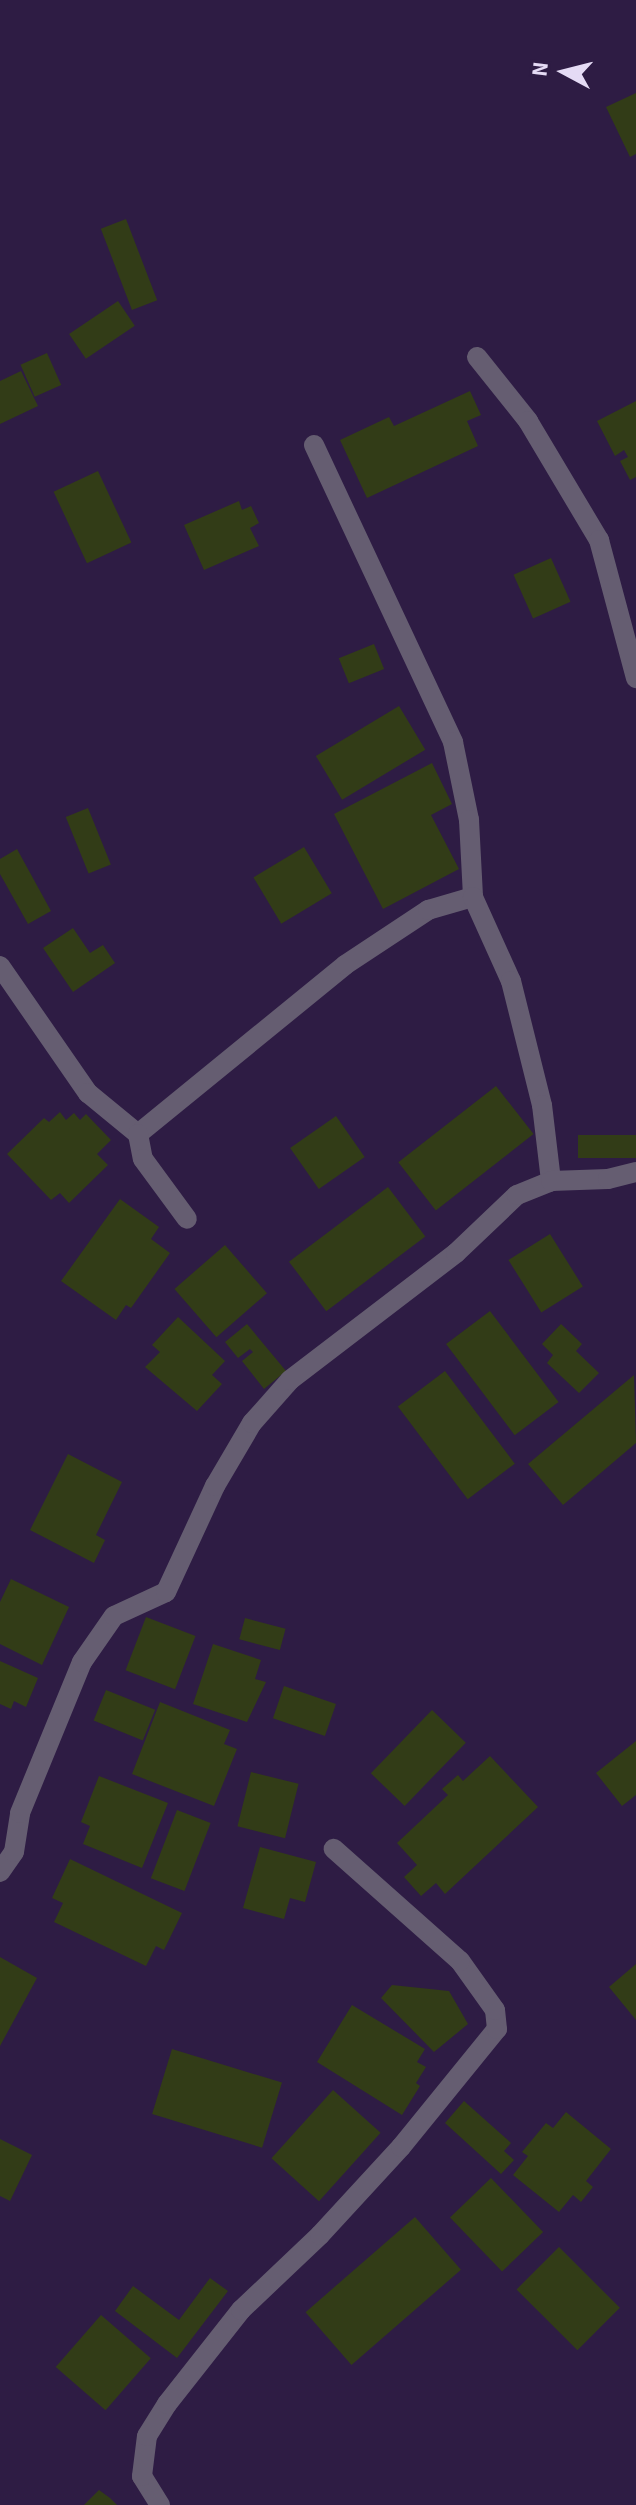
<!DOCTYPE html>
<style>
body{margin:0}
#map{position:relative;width:636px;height:2505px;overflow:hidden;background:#2e1c44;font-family:"Source Sans 3",sans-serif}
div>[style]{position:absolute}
.building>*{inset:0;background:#323c17;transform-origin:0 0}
.minor>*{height:20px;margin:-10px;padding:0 10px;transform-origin:10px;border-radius:10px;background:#655d71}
span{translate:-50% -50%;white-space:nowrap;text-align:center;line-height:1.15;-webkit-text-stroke:7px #2e1c44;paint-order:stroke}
.north{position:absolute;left:524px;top:32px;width:80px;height:80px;-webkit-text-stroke:6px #2e1c44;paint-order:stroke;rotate:277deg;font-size:22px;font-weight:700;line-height:32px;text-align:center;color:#e5dbf5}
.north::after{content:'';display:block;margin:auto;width:28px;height:36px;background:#e5dbf5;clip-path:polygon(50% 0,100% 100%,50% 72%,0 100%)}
</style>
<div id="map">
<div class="building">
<i style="clip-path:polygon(636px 93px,636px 154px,630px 157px,606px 107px)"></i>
<i style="left:126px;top:219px;width:87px;height:27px;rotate:69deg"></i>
<i style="left:118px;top:301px;width:30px;height:59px;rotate:56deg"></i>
<i style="left:47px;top:353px;width:35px;height:29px;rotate:66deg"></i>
<i style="clip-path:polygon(21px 371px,38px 406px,0 424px,0 381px)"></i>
<i style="clip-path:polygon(470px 391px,481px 415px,467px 421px,478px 446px,367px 498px,340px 440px,389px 417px,394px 426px)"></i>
<i style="clip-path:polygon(636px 401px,636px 477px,630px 480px,620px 461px,628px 457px,624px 450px,615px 456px,597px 421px)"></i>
<i style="left:98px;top:471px;width:79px;height:49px;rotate:65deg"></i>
<i style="clip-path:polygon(239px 501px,242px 510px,251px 506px,259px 523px,250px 528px,259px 546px,204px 570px,184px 525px)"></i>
<i style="left:551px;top:558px;width:48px;height:41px;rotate:66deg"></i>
<i style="left:374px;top:644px;width:27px;height:38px;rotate:68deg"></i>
<i style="left:399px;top:706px;width:51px;height:97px;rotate:59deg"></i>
<i style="clip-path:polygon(432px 763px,452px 804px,431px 815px,459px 869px,383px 909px,334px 814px)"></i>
<i style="left:88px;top:808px;width:61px;height:24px;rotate:68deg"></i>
<i style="left:304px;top:847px;width:54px;height:59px;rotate:59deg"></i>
<i style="clip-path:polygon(17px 849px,51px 911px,28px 924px,0 874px,0 859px)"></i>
<i style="clip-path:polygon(73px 928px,90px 953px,103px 945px,115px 963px,73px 992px,43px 948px)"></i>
<i style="left:496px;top:1086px;width:61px;height:124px;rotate:52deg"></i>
<i style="clip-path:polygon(60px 1112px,66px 1120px,74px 1113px,80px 1120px,86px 1114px,111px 1140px,97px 1154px,108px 1165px,69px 1203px,60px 1193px,51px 1200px,7px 1154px,44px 1118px,49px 1122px)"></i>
<i style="left:336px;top:1116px;width:50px;height:56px;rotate:55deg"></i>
<i style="left:636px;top:1135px;width:23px;height:58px;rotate:90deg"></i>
<i style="left:388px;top:1187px;width:62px;height:124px;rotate:53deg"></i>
<i style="clip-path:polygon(120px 1199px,159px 1227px,151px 1239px,170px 1253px,131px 1308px,126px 1305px,116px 1320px,61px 1281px)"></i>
<i style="left:550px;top:1234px;width:62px;height:49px;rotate:58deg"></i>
<i style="left:225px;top:1245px;width:64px;height:67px;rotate:49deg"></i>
<i style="left:490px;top:1311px;width:114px;height:55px;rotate:53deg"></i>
<i style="clip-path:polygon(178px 1317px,225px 1361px,212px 1375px,222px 1384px,197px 1411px,145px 1367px,160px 1352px,152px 1345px)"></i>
<i style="clip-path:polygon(247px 1324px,286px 1371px,264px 1389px,242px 1361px,253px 1352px,250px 1349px,238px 1358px,225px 1342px)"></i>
<i style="clip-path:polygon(561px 1324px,582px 1344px,576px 1351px,599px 1373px,579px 1393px,547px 1363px,553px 1355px,542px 1344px)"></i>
<i style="left:445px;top:1371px;width:116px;height:59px;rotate:53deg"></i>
<i style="clip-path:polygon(634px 1375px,636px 1443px,563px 1505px,528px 1464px)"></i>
<i style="clip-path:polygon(68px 1454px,122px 1482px,96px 1535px,105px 1540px,94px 1563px,30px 1530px)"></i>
<i style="clip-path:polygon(11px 1579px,69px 1607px,42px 1665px,0 1644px,0 1602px)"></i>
<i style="left:146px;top:1617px;width:53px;height:57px;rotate:21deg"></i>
<i style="left:245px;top:1618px;width:42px;height:22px;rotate:15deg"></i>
<i style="clip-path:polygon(213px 1644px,261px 1660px,255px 1679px,266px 1682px,247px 1722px,193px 1704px)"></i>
<i style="clip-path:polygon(0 1661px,38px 1678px,26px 1707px,14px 1701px,11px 1709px,0 1704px)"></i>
<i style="left:284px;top:1686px;width:55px;height:34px;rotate:19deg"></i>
<i style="left:106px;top:1690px;width:53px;height:33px;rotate:22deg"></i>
<i style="clip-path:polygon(160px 1702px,230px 1730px,224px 1744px,237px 1749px,214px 1806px,132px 1774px)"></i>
<i style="left:432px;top:1710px;width:47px;height:88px;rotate:44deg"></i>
<i style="clip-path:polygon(636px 1741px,636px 1795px,622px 1806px,596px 1773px)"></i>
<i style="clip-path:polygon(490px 1756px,538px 1807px,445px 1894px,436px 1883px,421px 1896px,404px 1877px,417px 1865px,397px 1843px,448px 1795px,442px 1789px,458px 1775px,463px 1781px)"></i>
<i style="left:251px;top:1772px;width:49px;height:56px;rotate:14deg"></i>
<i style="clip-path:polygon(99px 1776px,168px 1803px,142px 1868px,83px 1844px,90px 1826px,81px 1822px)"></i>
<i style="left:177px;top:1810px;width:36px;height:73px;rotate:21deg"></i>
<i style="clip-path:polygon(260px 1847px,316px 1862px,305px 1902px,290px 1898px,284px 1919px,243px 1908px)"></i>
<i style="clip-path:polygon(70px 1859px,182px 1913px,164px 1950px,156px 1946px,146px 1966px,54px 1922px,63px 1903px,52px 1898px)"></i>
<i style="clip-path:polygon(0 1957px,37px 1978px,0 2046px)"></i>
<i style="clip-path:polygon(636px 1964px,636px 2020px,609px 1987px)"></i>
<i style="clip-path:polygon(392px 1985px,449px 1991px,468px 2024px,434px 2052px,381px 1998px)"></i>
<i style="clip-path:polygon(352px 2005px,425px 2049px,417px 2062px,426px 2067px,416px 2083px,420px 2086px,402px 2115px,317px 2062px)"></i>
<i style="left:172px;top:2049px;width:115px;height:68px;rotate:17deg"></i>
<i style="left:333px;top:2090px;width:64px;height:92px;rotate:42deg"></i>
<i style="clip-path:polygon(464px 2101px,511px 2143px,504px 2151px,514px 2160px,501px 2174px,445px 2123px)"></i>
<i style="clip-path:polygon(566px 2112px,611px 2149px,586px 2181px,593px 2187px,581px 2202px,573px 2195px,559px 2212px,513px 2175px,528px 2156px,522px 2152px,546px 2123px,553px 2128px)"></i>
<i style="clip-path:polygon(0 2139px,32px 2155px,10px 2201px,0 2196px)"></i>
<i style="left:491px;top:2178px;width:75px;height:57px;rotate:46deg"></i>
<i style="left:415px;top:2217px;width:70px;height:145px;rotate:49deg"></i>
<i style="left:559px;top:2247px;width:86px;height:60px;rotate:45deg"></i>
<i style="clip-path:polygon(210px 2278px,228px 2291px,177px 2358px,115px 2311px,133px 2286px,179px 2320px)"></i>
<i style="left:101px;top:2315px;width:66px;height:69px;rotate:41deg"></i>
<i style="clip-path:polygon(99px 2490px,110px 2498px,117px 2505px,84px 2505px)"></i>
</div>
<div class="minor">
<i style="left:477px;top:357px;width:82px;rotate:51.4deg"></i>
<i style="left:528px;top:421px;width:139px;rotate:59.2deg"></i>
<i style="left:599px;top:540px;width:143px;rotate:75deg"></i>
<i style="left:314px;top:445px;width:328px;rotate:64.9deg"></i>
<i style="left:453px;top:742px;width:80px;rotate:78.4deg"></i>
<i style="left:469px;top:820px;width:77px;rotate:87deg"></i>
<i style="left:0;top:966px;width:155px;rotate:55.3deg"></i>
<i style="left:88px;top:1093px;width:65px;rotate:39.4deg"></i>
<i style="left:138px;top:1134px;width:267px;rotate:-39.2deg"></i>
<i style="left:345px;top:965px;width:100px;rotate:-33.5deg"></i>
<i style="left:428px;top:910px;width:47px;rotate:-16.1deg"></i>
<i style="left:473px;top:897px;width:92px;rotate:65.7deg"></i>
<i style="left:511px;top:981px;width:128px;rotate:76deg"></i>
<i style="left:542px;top:1105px;width:77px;rotate:83.2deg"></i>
<i style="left:138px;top:1134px;width:25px;rotate:79deg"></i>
<i style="left:143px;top:1159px;width:74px;rotate:53.7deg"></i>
<i style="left:0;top:1872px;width:24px;rotate:-55deg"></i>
<i style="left:14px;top:1852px;width:39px;rotate:-81deg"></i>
<i style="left:20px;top:1813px;width:163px;rotate:-67.7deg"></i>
<i style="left:82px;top:1662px;width:56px;rotate:-55.2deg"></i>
<i style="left:114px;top:1616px;width:57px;rotate:-24.8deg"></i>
<i style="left:166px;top:1592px;width:117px;rotate:-65.2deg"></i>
<i style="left:215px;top:1486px;width:73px;rotate:-59.6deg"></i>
<i style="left:252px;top:1423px;width:57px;rotate:-48.5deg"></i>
<i style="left:290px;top:1380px;width:209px;rotate:-37.4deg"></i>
<i style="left:456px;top:1253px;width:84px;rotate:-43.6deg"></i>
<i style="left:517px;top:1195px;width:37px;rotate:-22deg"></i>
<i style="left:551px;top:1181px;width:57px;rotate:-2deg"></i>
<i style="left:608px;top:1179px;width:29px;rotate:-14deg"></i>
<i style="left:160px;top:2505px;width:34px;rotate:-122deg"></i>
<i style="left:142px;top:2476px;width:40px;rotate:-82.9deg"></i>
<i style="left:147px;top:2436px;width:38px;rotate:-58deg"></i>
<i style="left:167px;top:2404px;width:120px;rotate:-51.8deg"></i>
<i style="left:241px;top:2310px;width:109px;rotate:-43.5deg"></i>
<i style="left:320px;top:2235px;width:120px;rotate:-47.4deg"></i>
<i style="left:401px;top:2147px;width:152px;rotate:-50.9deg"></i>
<i style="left:497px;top:2029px;width:19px;rotate:-96deg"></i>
<i style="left:495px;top:2010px;width:60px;rotate:-125.5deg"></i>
<i style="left:460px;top:1961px;width:169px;rotate:-138.4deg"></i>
</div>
<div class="north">N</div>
</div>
